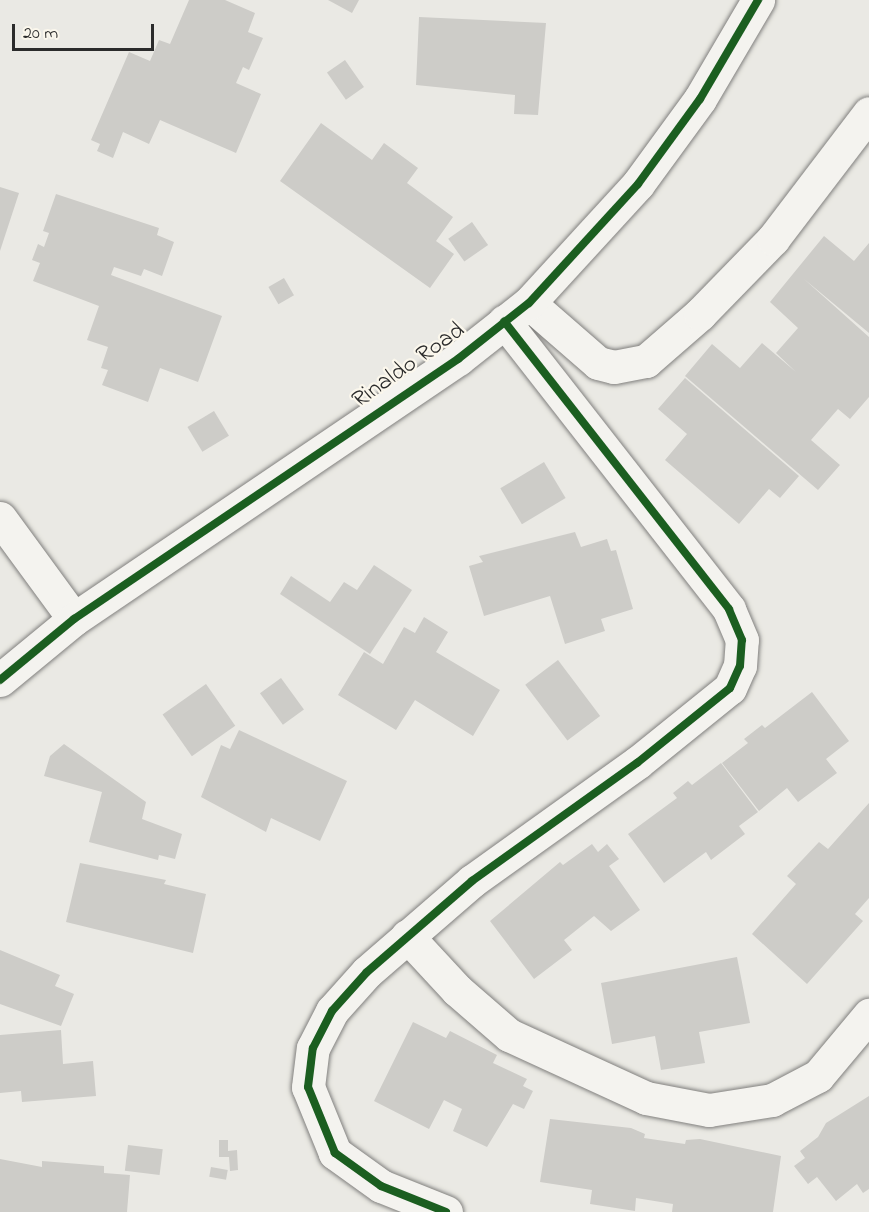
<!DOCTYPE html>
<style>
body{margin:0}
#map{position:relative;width:869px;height:1212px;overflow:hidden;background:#eae9e4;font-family:"Indie Flower",sans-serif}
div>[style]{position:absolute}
.building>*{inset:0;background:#cdccc8;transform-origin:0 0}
.roads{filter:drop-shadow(0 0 2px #81807e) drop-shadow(0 0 2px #81807e)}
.minor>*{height:33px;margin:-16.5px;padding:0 16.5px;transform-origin:16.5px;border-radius:16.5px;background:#f4f3ef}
.cycleway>*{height:8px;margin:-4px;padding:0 4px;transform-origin:4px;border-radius:4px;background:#1b5e20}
span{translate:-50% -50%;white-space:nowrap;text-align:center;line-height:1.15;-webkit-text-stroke:4.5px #fbf7ec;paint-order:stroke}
.street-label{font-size:24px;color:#2b2b2b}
.scale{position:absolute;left:12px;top:24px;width:142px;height:27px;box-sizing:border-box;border:3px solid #2b2b2b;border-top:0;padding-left:8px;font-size:18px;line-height:21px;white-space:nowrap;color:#2b2b2b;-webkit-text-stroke:4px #fbf7ec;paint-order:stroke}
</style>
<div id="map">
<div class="building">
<i style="clip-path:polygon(189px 0,225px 0,255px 13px,248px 32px,263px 38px,249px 70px,243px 67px,236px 83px,261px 94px,236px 153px,160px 120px,149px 144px,123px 132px,113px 158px,97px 151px,100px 144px,91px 140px,129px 52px,150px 61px,159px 40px,170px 44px)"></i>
<i style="clip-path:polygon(328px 0,359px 0,352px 13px)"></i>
<i style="clip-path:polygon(419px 17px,546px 23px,538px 115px,514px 114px,515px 95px,416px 85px)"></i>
<i style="left:345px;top:60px;width:33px;height:22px;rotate:55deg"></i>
<i style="clip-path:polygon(321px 123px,372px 160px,384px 143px,418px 168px,407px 183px,453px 217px,436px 241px,454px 254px,430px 288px,280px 181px)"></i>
<i style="clip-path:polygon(0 187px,19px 193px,0 251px)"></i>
<i style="clip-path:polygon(56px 194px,159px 228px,157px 235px,174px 242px,162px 276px,144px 269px,141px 276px,114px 267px,111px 275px,222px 316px,198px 382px,160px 368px,148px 402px,102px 385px,108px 370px,101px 368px,108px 347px,87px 340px,99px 306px,33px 281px,40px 263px,32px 260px,38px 244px,44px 247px,49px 233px,43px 231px)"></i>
<i style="left:472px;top:222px;width:28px;height:29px;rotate:55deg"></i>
<i style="clip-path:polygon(824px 236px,854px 261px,869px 243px,869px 333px,804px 279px,869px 337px,869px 397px,850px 419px,838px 409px,811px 440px,840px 465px,818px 490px,685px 376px,712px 344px,740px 368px,762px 343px,796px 372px,776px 353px,798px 328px,770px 302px)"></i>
<i style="left:284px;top:278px;width:20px;height:18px;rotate:60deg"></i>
<i style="clip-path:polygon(685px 378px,799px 476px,780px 498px,769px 489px,739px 524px,665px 460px,687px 434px,658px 409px)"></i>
<i style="left:214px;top:411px;width:29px;height:31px;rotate:59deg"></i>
<i style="left:544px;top:462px;width:42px;height:51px;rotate:59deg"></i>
<i style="clip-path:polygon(575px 532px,581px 547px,607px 539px,611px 551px,616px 550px,633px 609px,601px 619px,605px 631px,565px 644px,550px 596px,484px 616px,469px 566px,483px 562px,479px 556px)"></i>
<i style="clip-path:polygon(374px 565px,412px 590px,370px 654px,280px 594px,291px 576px,330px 602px,344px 582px,357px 590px)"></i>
<i style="clip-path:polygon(424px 617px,448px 632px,436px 652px,500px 690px,473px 736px,415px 700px,396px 730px,338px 695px,364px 652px,383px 664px,404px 627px,415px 633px)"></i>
<i style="left:558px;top:660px;width:70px;height:41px;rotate:53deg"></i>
<i style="left:281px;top:678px;width:39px;height:26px;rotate:54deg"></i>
<i style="left:206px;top:684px;width:51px;height:53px;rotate:55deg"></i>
<i style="clip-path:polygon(812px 692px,849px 741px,826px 759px,837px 773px,798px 802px,787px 788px,759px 811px,722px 763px,748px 743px,744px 739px,762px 725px,765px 728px)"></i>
<i style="clip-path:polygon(239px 730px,347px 781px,320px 841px,271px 818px,266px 832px,201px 797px,221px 745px,230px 749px)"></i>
<i style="clip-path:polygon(64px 744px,146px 802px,142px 819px,182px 834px,175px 859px,159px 855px,158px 860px,89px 842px,102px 792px,44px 776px,50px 756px)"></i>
<i style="clip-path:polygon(721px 763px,758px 812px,739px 826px,745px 834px,711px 860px,706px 852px,664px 883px,628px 834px,677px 798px,673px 793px,688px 781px,692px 785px)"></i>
<i style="clip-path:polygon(869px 803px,869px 898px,855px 914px,863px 921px,807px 984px,752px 934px,796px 884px,787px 876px,819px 842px,828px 849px)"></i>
<i style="clip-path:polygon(592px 844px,598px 852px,607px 844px,619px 859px,609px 866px,640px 910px,611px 931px,594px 916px,564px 940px,572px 950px,534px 979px,490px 921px,560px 862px,563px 865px)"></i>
<i style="clip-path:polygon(80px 863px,166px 880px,164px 884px,206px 894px,193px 953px,66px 922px)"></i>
<i style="clip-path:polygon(0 950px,60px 975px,55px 986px,74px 994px,61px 1026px,0 1004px)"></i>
<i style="clip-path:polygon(737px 957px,750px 1023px,699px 1032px,705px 1063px,661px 1070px,655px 1036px,612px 1044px,601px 983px)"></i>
<i style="clip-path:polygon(413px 1022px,446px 1038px,450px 1031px,497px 1055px,493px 1063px,527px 1079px,523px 1086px,533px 1091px,524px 1109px,513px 1104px,487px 1147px,453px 1131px,462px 1109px,444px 1100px,429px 1129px,374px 1101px)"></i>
<i style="clip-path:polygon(61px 1030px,63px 1064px,93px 1061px,96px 1096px,22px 1102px,21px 1091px,0 1093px,0 1035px)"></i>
<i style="clip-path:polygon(869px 1096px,869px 1189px,863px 1193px,857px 1184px,836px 1201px,817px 1177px,808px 1184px,794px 1166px,805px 1158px,800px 1151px,818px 1137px,826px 1123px)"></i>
<i style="clip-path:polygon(550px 1119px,631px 1128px,645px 1134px,644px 1138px,685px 1144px,686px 1140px,700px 1139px,781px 1156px,773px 1212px,672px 1212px,673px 1204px,636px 1198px,635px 1211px,590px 1204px,592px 1190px,540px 1182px)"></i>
<i style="clip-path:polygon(219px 1140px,228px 1140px,228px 1151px,237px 1150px,238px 1170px,230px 1171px,229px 1157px,219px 1157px)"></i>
<i style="left:128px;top:1145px;width:35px;height:26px;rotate:7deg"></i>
<i style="clip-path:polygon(0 1159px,42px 1167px,42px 1161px,104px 1166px,104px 1173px,130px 1175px,127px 1212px,0 1212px)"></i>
<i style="left:211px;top:1167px;width:17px;height:10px;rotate:10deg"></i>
</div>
<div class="roads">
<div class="minor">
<i style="left:529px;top:303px;width:91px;rotate:41deg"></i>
<i style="left:598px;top:363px;width:16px;rotate:14deg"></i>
<i style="left:614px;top:367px;width:33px;rotate:-11deg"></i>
<i style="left:646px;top:361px;width:72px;rotate:-41deg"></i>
<i style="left:700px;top:314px;width:105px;rotate:-45.8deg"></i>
<i style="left:773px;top:239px;width:158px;rotate:-52.7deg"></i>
<i style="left:0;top:518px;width:125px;rotate:53.8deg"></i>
<i style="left:0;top:680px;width:96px;rotate:-39.5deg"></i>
<i style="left:74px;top:619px;width:464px;rotate:-34.1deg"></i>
<i style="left:458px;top:359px;width:90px;rotate:-38.3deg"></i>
<i style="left:529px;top:303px;width:161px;rotate:-47.5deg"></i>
<i style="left:638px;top:184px;width:105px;rotate:-53.9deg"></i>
<i style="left:700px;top:99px;width:115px;rotate:-59.6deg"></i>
<i style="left:407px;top:936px;width:74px;rotate:47.2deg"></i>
<i style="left:457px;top:990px;width:69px;rotate:40.9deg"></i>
<i style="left:509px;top:1035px;width:151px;rotate:24.7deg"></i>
<i style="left:646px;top:1098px;width:64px;rotate:10.8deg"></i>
<i style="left:709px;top:1110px;width:64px;rotate:-9deg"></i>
<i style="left:772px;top:1100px;width:52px;rotate:-27.6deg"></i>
<i style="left:818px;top:1076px;width:80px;rotate:-50.1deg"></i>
<i style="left:446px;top:1212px;width:70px;rotate:-158.2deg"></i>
<i style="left:381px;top:1186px;width:57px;rotate:-144.3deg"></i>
<i style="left:335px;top:1153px;width:71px;rotate:-112.2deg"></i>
<i style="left:308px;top:1087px;width:39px;rotate:-83deg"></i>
<i style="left:313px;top:1048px;width:42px;rotate:-62.8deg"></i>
<i style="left:332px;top:1011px;width:52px;rotate:-48.1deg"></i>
<i style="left:367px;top:972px;width:139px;rotate:-40.9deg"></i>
<i style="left:472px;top:881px;width:203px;rotate:-35.6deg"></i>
<i style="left:637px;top:763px;width:119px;rotate:-38.9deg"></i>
<i style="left:730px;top:688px;width:24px;rotate:-66deg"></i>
<i style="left:740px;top:666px;width:26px;rotate:-86deg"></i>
<i style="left:742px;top:640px;width:34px;rotate:-113deg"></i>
<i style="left:729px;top:609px;width:365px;rotate:-128deg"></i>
</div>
</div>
<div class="cycleway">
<i style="left:0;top:680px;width:96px;rotate:-39.5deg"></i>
<i style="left:74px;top:619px;width:464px;rotate:-34.1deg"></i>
<i style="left:458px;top:359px;width:90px;rotate:-38.3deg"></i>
<i style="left:529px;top:303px;width:161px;rotate:-47.5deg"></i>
<i style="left:638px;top:184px;width:105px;rotate:-53.9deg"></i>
<i style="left:700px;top:99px;width:115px;rotate:-59.6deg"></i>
<i style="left:446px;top:1212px;width:70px;rotate:-158.2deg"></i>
<i style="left:381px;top:1186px;width:57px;rotate:-144.3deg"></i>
<i style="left:335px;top:1153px;width:71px;rotate:-112.2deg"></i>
<i style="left:308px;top:1087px;width:39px;rotate:-83deg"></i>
<i style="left:313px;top:1048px;width:42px;rotate:-62.8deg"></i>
<i style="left:332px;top:1011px;width:52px;rotate:-48.1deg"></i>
<i style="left:367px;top:972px;width:139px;rotate:-40.9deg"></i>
<i style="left:472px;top:881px;width:203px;rotate:-35.6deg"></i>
<i style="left:637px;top:763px;width:119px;rotate:-38.9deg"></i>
<i style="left:730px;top:688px;width:24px;rotate:-66deg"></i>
<i style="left:740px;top:666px;width:26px;rotate:-86deg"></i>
<i style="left:742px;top:640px;width:34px;rotate:-113deg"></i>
<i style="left:729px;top:609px;width:365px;rotate:-128deg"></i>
</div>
<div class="street-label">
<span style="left:409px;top:366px;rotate:-35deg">Rinaldo Road</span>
</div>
<div class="scale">20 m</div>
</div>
